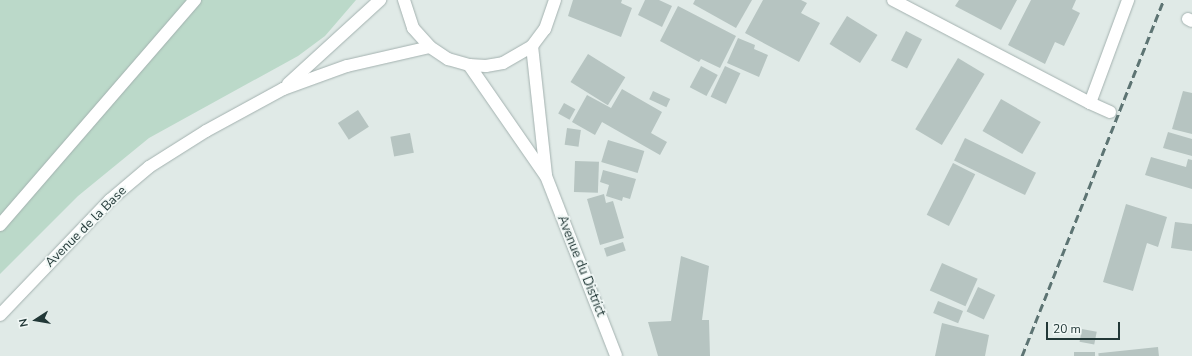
<!DOCTYPE html>
<style>
body{margin:0}
#map{position:relative;width:1192px;height:356px;overflow:hidden;background:#e0eae7;font-family:"Nunito Sans",sans-serif}
div>[style]{position:absolute}
.green>*{inset:0;background:#bbd9c9}
.building>*{inset:0;background:#b6c4c1;transform-origin:0 0}
.roads{filter:drop-shadow(0 0 1px #a3b1af) drop-shadow(0 0 1px #a3b1af)}
.lane>*{height:12px;margin:-6px;padding:0 6px;transform-origin:6px;border-radius:6px;background:#fff}
.street>*{height:12px;margin:-6px;padding:0 6px;transform-origin:6px;border-radius:6px;background:#fff}
.secondary>*{height:12px;margin:-6px;padding:0 6px;transform-origin:6px;border-radius:6px;background:#fff}
.rail>*{height:3px;margin-top:-1.5px;transform-origin:0;background:repeating-linear-gradient(90deg,#5d7473 0 8px,transparent 0 12px)}
span{translate:-50% -50%;white-space:nowrap;text-align:center;line-height:1.15;-webkit-text-stroke:3.5px #f0f7f5;paint-order:stroke}
.street-label{font-size:13px;color:#223837}
.north{position:absolute;left:16px;top:300px;width:40px;height:40px;-webkit-text-stroke:3px #f0f7f5;paint-order:stroke;rotate:258deg;font-size:11px;font-weight:700;line-height:16px;text-align:center;color:#223837}
.north::after{content:'';display:block;margin:auto;width:14px;height:18px;background:#223837;clip-path:polygon(50% 0,100% 100%,50% 72%,0 100%)}
.scale{position:absolute;left:1046px;top:322px;width:74px;height:18px;box-sizing:border-box;border:2px solid #223837;border-top:0;padding-left:5px;font-size:12px;line-height:14px;white-space:nowrap;color:#223837;-webkit-text-stroke:3px #f0f7f5;paint-order:stroke}
</style>
<div id="map">
<div class="green">
<i style="clip-path:polygon(0 0,356px 0,325px 36px,298px 56px,149px 138px,78px 196px,0 274px)"></i>
</div>
<div class="building">
<i style="clip-path:polygon(573px 0,622px 0,621px 3px,632px 8px,621px 37px,568px 16px)"></i>
<i style="clip-path:polygon(645px 0,659px 0,672px 6px,662px 27px,638px 15px)"></i>
<i style="clip-path:polygon(695px 0,752px 0,736px 28px,693px 4px)"></i>
<i style="clip-path:polygon(763px 0,801px 0,807px 3px,801px 13px,820px 23px,799px 62px,745px 33px)"></i>
<i style="clip-path:polygon(959px 0,1017px 0,1001px 30px,955px 6px)"></i>
<i style="clip-path:polygon(1031px 0,1076px 0,1072px 9px,1080px 13px,1064px 46px,1055px 42px,1045px 64px,1008px 45px)"></i>
<i style="clip-path:polygon(678px 6px,736px 36px,720px 68px,701px 59px,699px 62px,660px 41px)"></i>
<i style="left:847px;top:16px;width:36px;height:33px;rotate:32deg"></i>
<i style="left:906px;top:31px;width:18px;height:33px;rotate:27deg"></i>
<i style="clip-path:polygon(738px 38px,755px 45px,754px 49px,768px 55px,759px 77px,727px 63px)"></i>
<i style="left:588px;top:54px;width:44px;height:33px;rotate:32deg"></i>
<i style="left:958px;top:58px;width:31px;height:83px;rotate:31deg"></i>
<i style="left:701px;top:66px;width:19px;height:24px;rotate:28deg"></i>
<i style="left:725px;top:66px;width:17px;height:34px;rotate:25deg"></i>
<i style="clip-path:polygon(622px 89px,662px 112px,651px 133px,667px 142px,660px 155px,602px 122px,595px 135px,572px 122px,587px 95px,611px 108px)"></i>
<i style="left:653px;top:91px;width:19px;height:9px;rotate:25deg"></i>
<i style="clip-path:polygon(1183px 91px,1192px 93px,1192px 134px,1172px 129px)"></i>
<i style="left:1001px;top:99px;width:46px;height:37px;rotate:30deg"></i>
<i style="left:564px;top:103px;width:13px;height:12px;rotate:29deg"></i>
<i style="left:358px;top:110px;width:20px;height:24px;rotate:57deg"></i>
<i style="left:567px;top:128px;width:14px;height:17px;rotate:8deg"></i>
<i style="clip-path:polygon(1168px 132px,1192px 139px,1192px 156px,1163px 148px)"></i>
<i style="left:410px;top:133px;width:20px;height:20px;rotate:79deg"></i>
<i style="left:965px;top:138px;width:79px;height:25px;rotate:26deg"></i>
<i style="left:608px;top:140px;width:38px;height:23px;rotate:17deg"></i>
<i style="clip-path:polygon(1151px 157px,1186px 167px,1188px 159px,1192px 160px,1192px 189px,1145px 175px)"></i>
<i style="left:575px;top:161px;width:24px;height:31px;rotate:2deg"></i>
<i style="left:953px;top:163px;width:25px;height:58px;rotate:27deg"></i>
<i style="clip-path:polygon(603px 170px,636px 179px,630px 199px,623px 197px,622px 201px,606px 196px,609px 185px,600px 182px)"></i>
<i style="clip-path:polygon(604px 194px,606px 203px,613px 201px,624px 238px,600px 245px,587px 199px)"></i>
<i style="clip-path:polygon(1126px 204px,1167px 217px,1158px 247px,1147px 243px,1133px 291px,1103px 282px)"></i>
<i style="clip-path:polygon(1175px 222px,1192px 224px,1192px 251px,1171px 248px)"></i>
<i style="left:623px;top:242px;width:9px;height:20px;rotate:72deg"></i>
<i style="clip-path:polygon(681px 256px,709px 266px,702px 320px,709px 320px,710px 356px,658px 356px,648px 322px,671px 321px)"></i>
<i style="left:942px;top:263px;width:39px;height:30px;rotate:24deg"></i>
<i style="left:978px;top:287px;width:19px;height:27px;rotate:25deg"></i>
<i style="left:938px;top:301px;width:27px;height:13px;rotate:22deg"></i>
<i style="clip-path:polygon(942px 323px,989px 335px,985px 356px,935px 356px)"></i>
<i style="left:1082px;top:329px;width:15px;height:13px;rotate:11deg"></i>
<i style="left:1158px;top:347px;width:9px;height:60px;rotate:84deg"></i>
<i style="left:1074px;top:352px;width:21px;height:4px"></i>
</div>
<div class="roads">
<div class="lane">
<i style="left:0;top:225px;width:298px;rotate:-49.1deg"></i>
</div>
<div class="street">
<i style="left:893px;top:0;width:222px;rotate:27.6deg"></i>
<i style="left:1188px;top:19px;width:4px;rotate:27deg"></i>
<i style="left:532px;top:46px;width:129px;rotate:83.8deg"></i>
<i style="left:469px;top:65px;width:135px;rotate:55.3deg"></i>
<i style="left:546px;top:176px;width:193px;rotate:68.7deg"></i>
<i style="left:1110px;top:112px;width:22px;rotate:-156deg"></i>
<i style="left:1090px;top:103px;width:110px;rotate:-69.7deg"></i>
</div>
<div class="secondary">
<i style="left:404px;top:0;width:29px;rotate:72deg"></i>
<i style="left:413px;top:28px;width:25px;rotate:48deg"></i>
<i style="left:430px;top:47px;width:22px;rotate:34deg"></i>
<i style="left:448px;top:59px;width:22px;rotate:16deg"></i>
<i style="left:469px;top:65px;width:17px;rotate:3deg"></i>
<i style="left:486px;top:66px;width:17px;rotate:-10deg"></i>
<i style="left:503px;top:63px;width:34px;rotate:-30deg"></i>
<i style="left:532px;top:46px;width:21px;rotate:-53deg"></i>
<i style="left:545px;top:29px;width:31px;rotate:-71deg"></i>
<i style="left:288px;top:84px;width:125px;rotate:-42.4deg"></i>
<i style="left:0;top:315px;width:159px;rotate:-46.3deg"></i>
<i style="left:110px;top:200px;width:51px;rotate:-40.2deg"></i>
<i style="left:149px;top:167px;width:67px;rotate:-32.3deg"></i>
<i style="left:206px;top:131px;width:88px;rotate:-28.6deg"></i>
<i style="left:283px;top:89px;width:68px;rotate:-19.8deg"></i>
<i style="left:347px;top:66px;width:85px;rotate:-12.9deg"></i>
</div>
</div>
<div class="rail">
<i style="left:1022px;top:356px;width:383px;rotate:-68.3deg"></i>
</div>
<div class="street-label">
<span style="left:86px;top:227px;rotate:-45deg">Avenue de la Base</span>
<span style="left:581px;top:266px;rotate:68deg">Avenue du District</span>
</div>
<div class="north">N</div>
<div class="scale">20 m</div>
</div>
